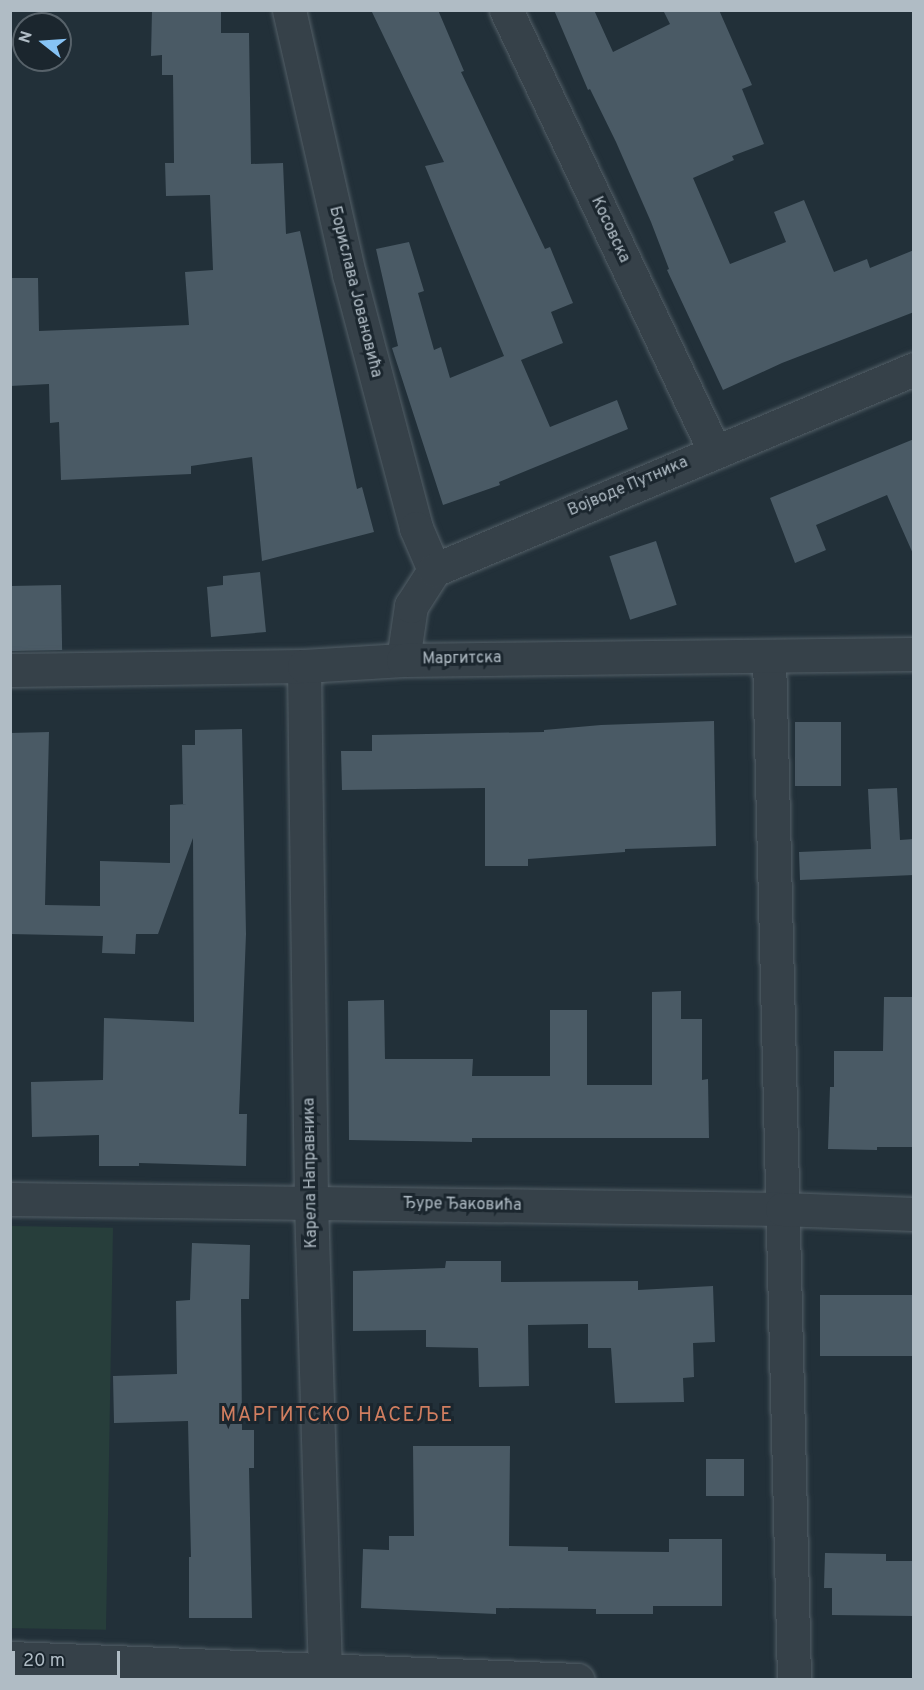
<!DOCTYPE html>
<meta charset="utf-8">
<style>
body{margin:0}
#map{position:relative;width:924px;height:1690px;overflow:hidden;background:#223039;font-family:Overpass,sans-serif}
div>[style]{position:absolute}
.green>*{inset:0;background:#273e3b;transform-origin:0 0}
.building>*{inset:0;background:#4a5a65;transform-origin:0 0}
.roads{filter:drop-shadow(0 0 2px #535f67) drop-shadow(0 0 2px #535f67)}
.minor>*{height:33px;margin:-16.5px;padding:0 16.5px;transform-origin:16.5px;border-radius:16.5px;background:#364149}
span{translate:-50% -50%;white-space:nowrap;text-align:center;line-height:1.15;-webkit-text-stroke:6px #1b262e;paint-order:stroke}
.street-label{font-size:16px;color:#b0bcc5}
.quarter-label{font-size:20px;color:#d17e60;letter-spacing:1.5px}
.frame{position:absolute;inset:0;border:12px solid #b0bcc5;pointer-events:none}
.north{position:absolute;left:12px;top:12px;width:60px;height:60px;box-sizing:border-box;background:#1b262e;border:2px solid #57626a;border-radius:50%;rotate:287deg;font-size:16px;font-weight:700;line-height:24px;text-align:center;color:#b0bcc5}
.north::after{content:'';display:block;margin:auto;width:21px;height:27px;background:#86c3f5;clip-path:polygon(50% 0,100% 100%,50% 72%,0 100%)}
.scale{position:absolute;left:12px;top:1651px;width:108px;height:27px;box-sizing:border-box;border:3px solid #b0bcc5;border-top:0;padding-left:8px;font-size:18px;line-height:21px;white-space:nowrap;color:#b0bcc5;-webkit-text-stroke:4px #1b262e;paint-order:stroke}
</style>
<div id="map">
<div class="green">
<i style="left:11px;top:1226px;width:102px;height:402px;rotate:1deg"></i>
</div>
<div class="building">
<i style="clip-path:polygon(152px 10px,221px 10px,221px 33px,249px 33px,251px 164px,283px 163px,286px 234px,300px 231px,357px 489px,362px 487px,374px 532px,262px 561px,252px 457px,191px 466px,191px 474px,61px 480px,59px 422px,50px 423px,49px 384px,10px 386px,10px 278px,38px 278px,39px 331px,189px 325px,185px 272px,213px 270px,210px 195px,166px 196px,165px 163px,174px 163px,173px 75px,162px 75px,162px 55px,151px 56px)"></i>
<i style="clip-path:polygon(371px 10px,438px 10px,464px 71px,461px 72px,545px 249px,550px 247px,573px 303px,551px 312px,563px 343px,521px 360px,550px 427px,617px 400px,628px 429px,499px 482px,500px 485px,443px 505px,392px 348px,398px 346px,376px 249px,409px 242px,424px 291px,418px 293px,434px 350px,441px 347px,450px 378px,504px 356px,425px 166px,444px 162px)"></i>
<i style="clip-path:polygon(554px 10px,594px 10px,613px 52px,670px 24px,663px 10px,719px 10px,752px 85px,742px 89px,764px 144px,732px 156px,734px 160px,693px 178px,730px 264px,786px 242px,774px 212px,804px 200px,834px 272px,867px 259px,870px 268px,914px 250px,914px 312px,782px 363px,723px 390px,667px 270px,669px 269px,651px 222px,616px 142px,590px 89px,588px 90px)"></i>
<i style="clip-path:polygon(914px 439px,914px 556px,887px 495px,816px 525px,826px 550px,795px 563px,770px 498px)"></i>
<i style="left:656px;top:541px;width:67px;height:49px;rotate:72deg"></i>
<i style="clip-path:polygon(260px 572px,266px 632px,211px 637px,207px 587px,223px 585px,223px 576px)"></i>
<i style="left:61px;top:585px;width:65px;height:51px;rotate:89deg"></i>
<i style="clip-path:polygon(714px 721px,716px 846px,625px 849px,625px 852px,528px 859px,528px 866px,485px 866px,485px 788px,342px 790px,341px 751px,372px 751px,372px 735px,544px 732px,544px 730px,601px 725px)"></i>
<i style="left:795px;top:722px;width:46px;height:64px"></i>
<i style="clip-path:polygon(242px 729px,246px 934px,239px 1114px,247px 1114px,246px 1166px,139px 1163px,139px 1166px,99px 1166px,99px 1135px,32px 1137px,31px 1082px,103px 1080px,104px 1018px,194px 1022px,193px 838px,158px 934px,136px 934px,135px 954px,102px 953px,103px 936px,10px 934px,10px 733px,49px 732px,45px 905px,100px 906px,100px 861px,170px 863px,170px 805px,187px 804px,183px 804px,182px 745px,195px 745px,195px 730px)"></i>
<i style="clip-path:polygon(897px 788px,900px 840px,914px 839px,914px 875px,800px 880px,799px 852px,871px 849px,868px 789px)"></i>
<i style="clip-path:polygon(681px 991px,681px 1019px,702px 1019px,702px 1080px,708px 1079px,709px 1138px,472px 1138px,472px 1142px,349px 1140px,348px 1001px,384px 1000px,385px 1059px,473px 1059px,472px 1076px,550px 1076px,550px 1010px,587px 1010px,587px 1085px,652px 1085px,652px 992px)"></i>
<i style="clip-path:polygon(884px 997px,914px 997px,914px 1147px,877px 1147px,877px 1150px,828px 1149px,830px 1087px,834px 1087px,834px 1051px,883px 1051px)"></i>
<i style="clip-path:polygon(192px 1243px,250px 1245px,249px 1299px,241px 1299px,242px 1430px,254px 1430px,254px 1468px,249px 1468px,252px 1618px,189px 1618px,189px 1557px,191px 1557px,188px 1421px,114px 1423px,113px 1376px,177px 1374px,176px 1301px,190px 1300px)"></i>
<i style="clip-path:polygon(446px 1261px,501px 1261px,501px 1282px,638px 1281px,638px 1290px,713px 1286px,715px 1342px,693px 1343px,694px 1377px,683px 1378px,684px 1402px,615px 1403px,611px 1348px,588px 1348px,588px 1324px,528px 1325px,529px 1386px,479px 1387px,478px 1348px,426px 1347px,426px 1330px,353px 1331px,353px 1271px,445px 1268px)"></i>
<i style="left:820px;top:1295px;width:94px;height:61px"></i>
<i style="clip-path:polygon(413px 1446px,510px 1446px,509px 1546px,568px 1547px,568px 1551px,669px 1552px,669px 1539px,722px 1539px,722px 1606px,653px 1606px,653px 1614px,596px 1614px,596px 1609px,496px 1608px,496px 1614px,361px 1608px,363px 1549px,389px 1550px,389px 1536px,414px 1536px)"></i>
<i style="left:744px;top:1459px;width:37px;height:38px;rotate:90deg"></i>
<i style="clip-path:polygon(825px 1553px,886px 1554px,886px 1561px,914px 1561px,914px 1616px,832px 1615px,832px 1588px,824px 1588px)"></i>
</div>
<div class="roads">
<div class="minor">
<i style="left:289px;top:10px;width:271px;rotate:77.2deg"></i>
<i style="left:349px;top:274px;width:263px;rotate:75.2deg"></i>
<i style="left:416px;top:528px;width:46px;rotate:66.8deg"></i>
<i style="left:506px;top:10px;width:487px;rotate:64.7deg"></i>
<i style="left:769px;top:656px;width:1024px;rotate:88.6deg"></i>
<i style="left:403px;top:660px;width:55px;rotate:-81.6deg"></i>
<i style="left:411px;top:606px;width:43px;rotate:-57.4deg"></i>
<i style="left:434px;top:570px;width:520px;rotate:-22.72deg"></i>
<i style="left:304px;top:666px;width:536px;rotate:89.25deg"></i>
<i style="left:311px;top:1202px;width:478px;rotate:88.3deg"></i>
<i style="left:10px;top:670px;width:294px;rotate:-0.8deg"></i>
<i style="left:304px;top:666px;width:99px;rotate:-3.5deg"></i>
<i style="left:403px;top:660px;width:511px;rotate:-0.67deg"></i>
<i style="left:10px;top:1199px;width:772px;rotate:0.74deg"></i>
<i style="left:782px;top:1209px;width:132px;rotate:2.2deg"></i>
<i style="left:10px;top:1658px;width:568px;rotate:2.22deg"></i>
</div>
</div>
<div class="street-label">
<span style="left:610px;top:230px;rotate:65deg">Косовска</span>
<span style="left:355px;top:292px;rotate:76deg">Борислава Јовановића</span>
<span style="left:628px;top:487px;rotate:-23deg">Војводе Путника</span>
<span style="left:462px;top:659px;rotate:-1deg">Маргитска</span>
<span style="left:311px;top:1173px;rotate:-91deg">Карела Направника</span>
<span style="left:462px;top:1205px;rotate:1deg">Ђуре Ђаковића</span>
</div>
<div class="quarter-label">
<span style="left:337px;top:1416px">МАРГИТСКО НАСЕЉЕ</span>
</div>
<div class="frame"></div>
<div class="north">N</div>
<div class="scale">20 m</div>
</div>
